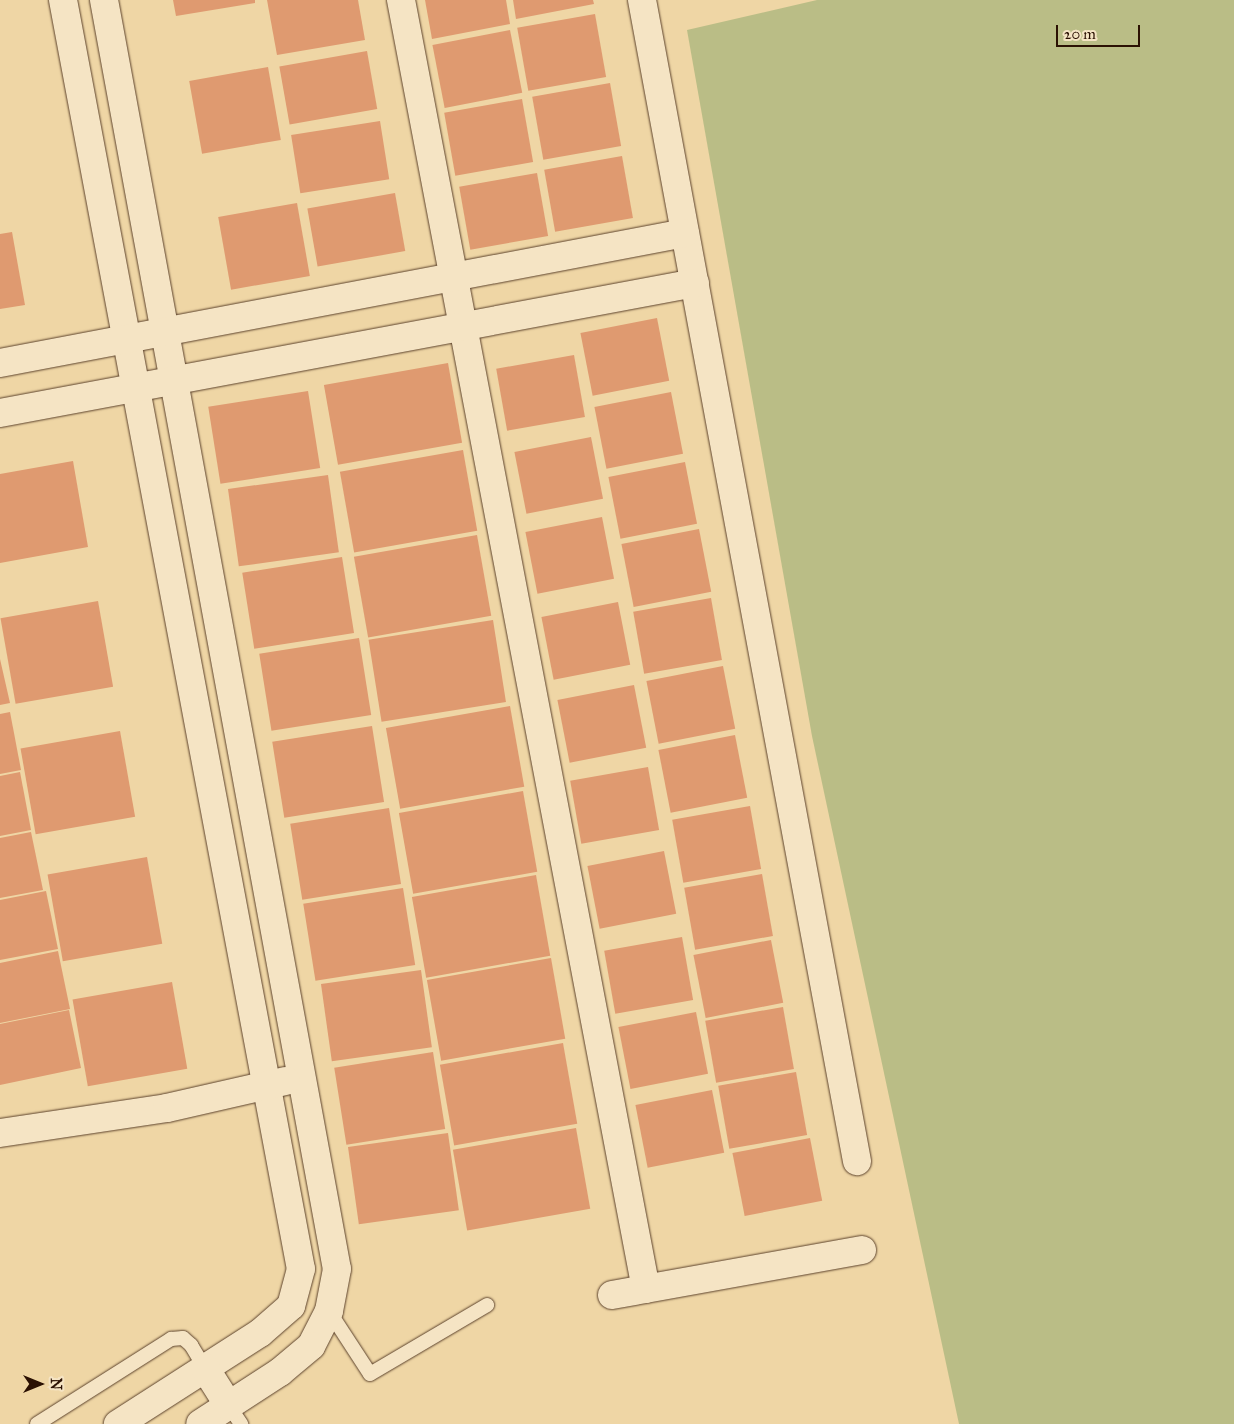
<!DOCTYPE html>
<style>
body{margin:0}
#map{position:relative;width:1234px;height:1424px;overflow:hidden;background:#efd6a5;font-family:"IM FELL Great Primer",serif}
div>[style]{position:absolute}
.green>*{inset:0;background:#babd86}
.building>*{inset:0;background:#df9a70;transform-origin:0 0}
.roads{filter:drop-shadow(0 0 1px #5c422c) drop-shadow(0 0 1px #5c422c)}
.lane>*{height:14px;margin:-7px;padding:0 7px;transform-origin:7px;border-radius:7px;background:#f5e4c4}
.street>*{height:28px;margin:-14px;padding:0 14px;transform-origin:14px;border-radius:14px;background:#f5e4c4}
span{translate:-50% -50%;white-space:nowrap;text-align:center;line-height:1.15;-webkit-text-stroke:4.5px #f5e4c4;paint-order:stroke}
.north{position:absolute;left:15px;top:1359px;width:50px;height:50px;-webkit-text-stroke:4px #f5e4c4;paint-order:stroke;rotate:90deg;font-size:14px;font-weight:700;line-height:20px;text-align:center;color:#2b1103}
.north::after{content:'';display:block;margin:auto;width:18px;height:22px;background:#2b1103;clip-path:polygon(50% 0,100% 100%,50% 72%,0 100%)}
.scale{position:absolute;left:1056px;top:25px;width:84px;height:22px;box-sizing:border-box;border:2px solid #2b1103;border-top:0;padding-left:6px;font-size:15px;line-height:18px;white-space:nowrap;color:#2b1103;-webkit-text-stroke:4px #f5e4c4;paint-order:stroke}
</style>
<div id="map">
<div class="green">
<i style="clip-path:polygon(817px 0,1234px 0,1234px 1424px,959px 1424px,812px 736px,687px 30px)"></i>
</div>
<div class="building">
<i style="clip-path:polygon(173px 0,255px 0,255px 3px,176px 16px)"></i>
<i style="clip-path:polygon(267px 0,358px 0,365px 40px,277px 55px)"></i>
<i style="clip-path:polygon(425px 0,506px 0,510px 24px,432px 39px)"></i>
<i style="clip-path:polygon(513px 0,593px 0,594px 4px,516px 19px)"></i>
<i style="left:595px;top:14px;width:64px;height:79px;rotate:80deg"></i>
<i style="left:510px;top:30px;width:64px;height:79px;rotate:79deg"></i>
<i style="left:367px;top:51px;width:59px;height:89px;rotate:80deg"></i>
<i style="left:268px;top:67px;width:74px;height:80px;rotate:80deg"></i>
<i style="left:610px;top:83px;width:64px;height:79px;rotate:80deg"></i>
<i style="left:522px;top:99px;width:64px;height:79px;rotate:80deg"></i>
<i style="left:380px;top:121px;width:59px;height:90px;rotate:81deg"></i>
<i style="left:622px;top:156px;width:63px;height:79px;rotate:80deg"></i>
<i style="left:537px;top:173px;width:64px;height:79px;rotate:80deg"></i>
<i style="left:395px;top:193px;width:59px;height:89px;rotate:80deg"></i>
<i style="left:297px;top:203px;width:74px;height:80px;rotate:80deg"></i>
<i style="clip-path:polygon(12px 232px,25px 305px,0 309px,0 234px)"></i>
<i style="left:657px;top:318px;width:64px;height:78px;rotate:79deg"></i>
<i style="left:574px;top:355px;width:63px;height:79px;rotate:80deg"></i>
<i style="left:448px;top:363px;width:81px;height:126px;rotate:80deg"></i>
<i style="left:308px;top:391px;width:78px;height:101px;rotate:81deg"></i>
<i style="left:671px;top:392px;width:63px;height:78px;rotate:79deg"></i>
<i style="left:591px;top:437px;width:63px;height:78px;rotate:79deg"></i>
<i style="left:463px;top:450px;width:82px;height:125px;rotate:80deg"></i>
<i style="clip-path:polygon(73px 461px,88px 547px,0 563px,0 474px)"></i>
<i style="left:685px;top:462px;width:63px;height:78px;rotate:79deg"></i>
<i style="left:328px;top:475px;width:78px;height:101px;rotate:82deg"></i>
<i style="left:602px;top:517px;width:63px;height:78px;rotate:79deg"></i>
<i style="left:699px;top:529px;width:64px;height:79px;rotate:79deg"></i>
<i style="left:477px;top:535px;width:82px;height:125px;rotate:80deg"></i>
<i style="left:342px;top:557px;width:77px;height:101px;rotate:81deg"></i>
<i style="left:711px;top:598px;width:63px;height:79px;rotate:80deg"></i>
<i style="left:98px;top:601px;width:87px;height:99px;rotate:80deg"></i>
<i style="left:618px;top:602px;width:64px;height:78px;rotate:79deg"></i>
<i style="left:493px;top:620px;width:83px;height:126px;rotate:81deg"></i>
<i style="left:359px;top:638px;width:78px;height:101px;rotate:81deg"></i>
<i style="clip-path:polygon(0 659px,10px 703px,0 705px)"></i>
<i style="left:723px;top:666px;width:64px;height:78px;rotate:79deg"></i>
<i style="left:634px;top:685px;width:64px;height:78px;rotate:79deg"></i>
<i style="left:510px;top:706px;width:82px;height:126px;rotate:80deg"></i>
<i style="clip-path:polygon(10px 712px,21px 770px,0 774px,0 714px)"></i>
<i style="left:372px;top:726px;width:77px;height:101px;rotate:81deg"></i>
<i style="left:120px;top:731px;width:87px;height:101px;rotate:80deg"></i>
<i style="left:735px;top:735px;width:64px;height:78px;rotate:79deg"></i>
<i style="left:648px;top:767px;width:64px;height:79px;rotate:80deg"></i>
<i style="clip-path:polygon(20px 772px,31px 830px,0 836px,0 776px)"></i>
<i style="left:523px;top:791px;width:82px;height:126px;rotate:80deg"></i>
<i style="left:750px;top:806px;width:64px;height:79px;rotate:80deg"></i>
<i style="left:389px;top:808px;width:77px;height:100px;rotate:81deg"></i>
<i style="clip-path:polygon(31px 832px,43px 890px,0 898px,0 838px)"></i>
<i style="left:664px;top:851px;width:64px;height:78px;rotate:79deg"></i>
<i style="left:147px;top:857px;width:88px;height:101px;rotate:80deg"></i>
<i style="left:762px;top:874px;width:63px;height:79px;rotate:80deg"></i>
<i style="left:536px;top:875px;width:82px;height:126px;rotate:80deg"></i>
<i style="left:403px;top:888px;width:78px;height:101px;rotate:81deg"></i>
<i style="clip-path:polygon(46px 891px,58px 949px,0 960px,0 900px)"></i>
<i style="left:682px;top:937px;width:64px;height:79px;rotate:80deg"></i>
<i style="left:771px;top:940px;width:64px;height:79px;rotate:79deg"></i>
<i style="clip-path:polygon(58px 951px,70px 1009px,0 1023px,0 963px)"></i>
<i style="left:551px;top:958px;width:82px;height:126px;rotate:80deg"></i>
<i style="left:421px;top:970px;width:78px;height:101px;rotate:82deg"></i>
<i style="left:172px;top:982px;width:88px;height:101px;rotate:80deg"></i>
<i style="left:783px;top:1007px;width:63px;height:79px;rotate:80deg"></i>
<i style="clip-path:polygon(69px 1010px,81px 1068px,0 1085px,0 1024px)"></i>
<i style="left:696px;top:1012px;width:63px;height:79px;rotate:79deg"></i>
<i style="left:563px;top:1043px;width:82px;height:125px;rotate:80deg"></i>
<i style="left:433px;top:1052px;width:78px;height:100px;rotate:81deg"></i>
<i style="left:796px;top:1072px;width:64px;height:79px;rotate:80deg"></i>
<i style="left:712px;top:1090px;width:64px;height:78px;rotate:79deg"></i>
<i style="left:576px;top:1128px;width:82px;height:125px;rotate:80deg"></i>
<i style="left:448px;top:1133px;width:78px;height:101px;rotate:82deg"></i>
<i style="left:810px;top:1138px;width:64px;height:79px;rotate:79deg"></i>
</div>
<div class="roads">
<div class="lane">
<i style="left:329px;top:1311px;width:75px;rotate:56.9deg"></i>
<i style="left:370px;top:1374px;width:136px;rotate:-30.5deg"></i>
<i style="left:229px;top:1406px;width:22px;rotate:56deg"></i>
<i style="left:37px;top:1424px;width:159px;rotate:-32.4deg"></i>
<i style="left:171px;top:1339px;width:12px;rotate:-5deg"></i>
<i style="left:183px;top:1338px;width:11px;rotate:41deg"></i>
<i style="left:191px;top:1345px;width:27px;rotate:59deg"></i>
</div>
<div class="street">
<i style="left:63px;top:0;width:1291px;rotate:79.38deg"></i>
<i style="left:301px;top:1269px;width:38px;rotate:105deg"></i>
<i style="left:291px;top:1306px;width:41px;rotate:138.9deg"></i>
<i style="left:260px;top:1333px;width:169px;rotate:147.3deg"></i>
<i style="left:104px;top:0;width:1290px;rotate:79.6deg"></i>
<i style="left:337px;top:1269px;width:43px;rotate:100.8deg"></i>
<i style="left:329px;top:1311px;width:39px;rotate:117deg"></i>
<i style="left:311px;top:1346px;width:40px;rotate:140deg"></i>
<i style="left:280px;top:1372px;width:95px;rotate:147deg"></i>
<i style="left:401px;top:0;width:1312px;rotate:79.24deg"></i>
<i style="left:642px;top:0;width:1181px;rotate:79.51deg"></i>
<i style="left:0;top:363px;width:697px;rotate:-10.75deg"></i>
<i style="left:0;top:413px;width:707px;rotate:-10.59deg"></i>
<i style="left:0;top:1133px;width:169px;rotate:-8.5deg"></i>
<i style="left:167px;top:1108px;width:122px;rotate:-12.8deg"></i>
<i style="left:612px;top:1295px;width:254px;rotate:-10.2deg"></i>
<i style="left:205px;top:1368px;width:45px;rotate:57.7deg"></i>
</div>
</div>
<div class="north">N</div>
<div class="scale">20 m</div>
</div>
